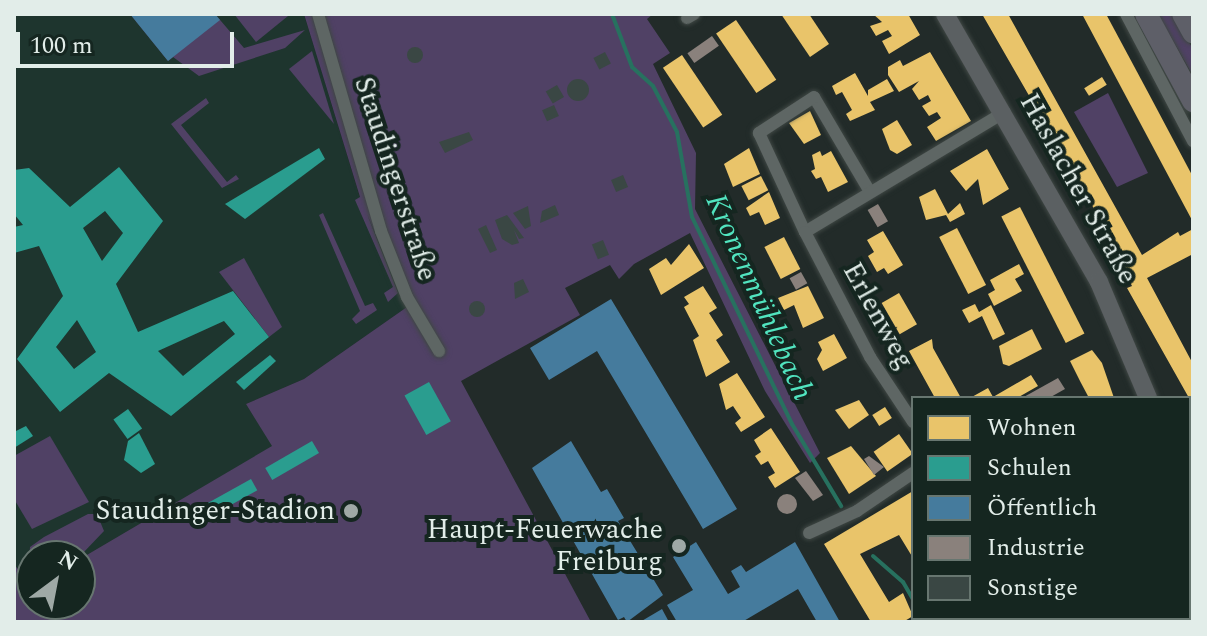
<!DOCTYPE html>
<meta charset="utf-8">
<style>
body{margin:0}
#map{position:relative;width:1207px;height:636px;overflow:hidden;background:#222b29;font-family:Spectral,serif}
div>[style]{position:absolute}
.built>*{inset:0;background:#1e352e}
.green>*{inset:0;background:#504165}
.homes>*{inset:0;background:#e9c46a;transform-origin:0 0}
.schools>*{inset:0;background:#2a9d8f;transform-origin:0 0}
.public>*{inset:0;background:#457b9d}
.industry>*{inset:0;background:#8a817c;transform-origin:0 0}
.round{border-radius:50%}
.stream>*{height:4px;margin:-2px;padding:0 2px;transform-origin:2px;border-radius:2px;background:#27715f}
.building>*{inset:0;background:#3a4744;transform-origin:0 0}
.roads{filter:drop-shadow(0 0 2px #3f4744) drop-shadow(0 0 2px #3f4744)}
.street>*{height:12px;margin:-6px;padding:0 6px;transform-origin:6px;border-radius:6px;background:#5e6664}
.secondary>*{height:18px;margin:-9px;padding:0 9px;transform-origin:9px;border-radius:9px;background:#5b6062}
.highway>*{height:22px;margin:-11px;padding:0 11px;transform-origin:11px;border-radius:11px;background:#5e5f68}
.dots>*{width:22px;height:22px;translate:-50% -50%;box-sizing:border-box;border:4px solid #152620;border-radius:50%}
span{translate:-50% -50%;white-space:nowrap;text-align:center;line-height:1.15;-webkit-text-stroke:8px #152620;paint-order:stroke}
.street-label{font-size:28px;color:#e2ede9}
.poi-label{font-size:28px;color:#e2ede9}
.right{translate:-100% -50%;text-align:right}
.water-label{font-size:30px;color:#51e4bf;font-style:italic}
.frame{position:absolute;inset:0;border:16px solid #e2ede9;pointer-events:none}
.legend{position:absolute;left:911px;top:396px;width:280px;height:224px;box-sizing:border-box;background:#152620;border:2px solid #677670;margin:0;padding:10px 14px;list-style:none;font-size:24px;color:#e2ede9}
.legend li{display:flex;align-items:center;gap:16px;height:40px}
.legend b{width:40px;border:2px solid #677670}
.north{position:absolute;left:16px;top:540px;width:80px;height:80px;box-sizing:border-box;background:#152620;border:2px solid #677670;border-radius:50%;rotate:32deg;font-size:22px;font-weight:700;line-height:32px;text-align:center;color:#e2ede9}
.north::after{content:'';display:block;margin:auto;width:28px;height:36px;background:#9fa9a6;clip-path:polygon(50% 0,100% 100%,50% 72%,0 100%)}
.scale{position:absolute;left:16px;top:32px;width:218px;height:36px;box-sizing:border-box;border:4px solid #e2ede9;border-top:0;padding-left:10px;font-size:24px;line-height:28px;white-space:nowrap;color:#e2ede9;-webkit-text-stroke:6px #152620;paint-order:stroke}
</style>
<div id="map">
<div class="built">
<i style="clip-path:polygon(14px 14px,304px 14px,359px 195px,407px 307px,304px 379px,246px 404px,273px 446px,80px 559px,32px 556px,29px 590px,14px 564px)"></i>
</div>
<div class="green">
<i style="clip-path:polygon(130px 14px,215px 14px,244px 48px,305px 30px,285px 48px,199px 76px,173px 57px,168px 61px)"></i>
<i style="clip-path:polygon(234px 14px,286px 14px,288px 16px,256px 42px)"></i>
<i style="clip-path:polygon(304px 14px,653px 14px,647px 19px,670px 53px,653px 64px,696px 153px,695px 209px,820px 453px,810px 463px,765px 391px,690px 233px,634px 264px,619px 279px,610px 265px,565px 288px,580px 315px,461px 381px,591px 622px,14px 622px,14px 564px,32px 588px,32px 604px,80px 604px,80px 559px,272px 446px,246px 404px,304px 379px,407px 307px,367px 214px,398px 293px,388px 302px,384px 293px,393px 287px,355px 200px,360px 197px)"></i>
<i style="clip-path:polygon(1158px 14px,1172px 14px,1193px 49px,1193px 76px)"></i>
<i style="clip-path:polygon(312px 51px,334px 124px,289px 69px)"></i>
<i style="clip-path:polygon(1108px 93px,1148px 173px,1117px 187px,1074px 112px)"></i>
<i style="clip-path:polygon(206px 98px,209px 103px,181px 125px,227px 182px,236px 175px,239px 179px,222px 188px,171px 124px)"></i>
<i style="clip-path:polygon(323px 213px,365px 306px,373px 303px,377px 310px,356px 324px,352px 319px,360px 311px,319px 215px)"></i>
<i style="clip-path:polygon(244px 258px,282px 327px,269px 337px,219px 272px)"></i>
<i style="clip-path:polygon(50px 436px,89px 502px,32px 529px,14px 499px,14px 456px)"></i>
<i style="clip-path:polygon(97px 514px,104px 531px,83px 553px,32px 556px,32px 563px,29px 559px,30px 547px,44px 537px,88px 514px)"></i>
</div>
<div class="homes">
<i style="clip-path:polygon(781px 14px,809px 14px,829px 44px,810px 57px)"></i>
<i style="clip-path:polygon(873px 14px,908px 14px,920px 35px,889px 54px,882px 41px,892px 36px,888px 30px,876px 36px,870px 26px,882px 22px)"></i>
<i style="clip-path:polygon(982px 14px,1008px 14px,1142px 255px,1178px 232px,1180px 236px,1193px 229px,1193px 254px,1147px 278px,1193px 364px,1193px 414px,1189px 398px,1127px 288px,1132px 286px,1092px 205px)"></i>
<i style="clip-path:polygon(1082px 14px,1106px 14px,1150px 96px,1193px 177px,1193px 222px)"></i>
<i style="left:736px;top:20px;width:72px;height:24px;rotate:56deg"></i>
<i style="clip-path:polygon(930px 52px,971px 121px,936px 141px,927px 127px,941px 118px,937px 112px,929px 116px,922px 106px,931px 101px,928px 95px,919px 100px,912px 89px,919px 81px,899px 92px,888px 75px,888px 67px,900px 60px,903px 66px)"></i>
<i style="left:682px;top:55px;width:72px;height:23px;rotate:56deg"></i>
<i style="clip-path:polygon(855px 73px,868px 96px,868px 90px,887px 79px,894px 91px,870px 102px,875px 110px,850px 121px,846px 114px,852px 110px,842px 92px,836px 95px,832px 86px)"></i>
<i style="left:1102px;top:77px;width:9px;height:21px;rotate:58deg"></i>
<i style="clip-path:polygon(810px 111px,821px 135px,804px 144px,789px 123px)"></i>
<i style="clip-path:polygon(897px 120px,912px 145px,897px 154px,890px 150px,882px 129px)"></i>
<i style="clip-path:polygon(749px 148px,760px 174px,733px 187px,724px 164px)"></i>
<i style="clip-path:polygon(987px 149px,1009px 189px,983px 205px,978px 179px,966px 191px,950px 171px)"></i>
<i style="clip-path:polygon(820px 151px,822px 156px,831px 151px,848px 182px,828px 192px,821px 177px,816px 179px,811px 171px,815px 169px,812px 155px)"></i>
<i style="left:761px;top:176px;width:16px;height:22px;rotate:63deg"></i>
<i style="clip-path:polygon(935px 189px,948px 214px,960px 203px,965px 214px,950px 222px,946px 215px,926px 220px,919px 197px)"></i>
<i style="clip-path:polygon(769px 192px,780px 218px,765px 225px,759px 212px,750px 216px,746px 208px)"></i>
<i style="left:1020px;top:207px;width:142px;height:21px;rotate:63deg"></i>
<i style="left:957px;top:228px;width:64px;height:20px;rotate:63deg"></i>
<i style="clip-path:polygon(883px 231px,903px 265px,888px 274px,884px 268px,877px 272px,868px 256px,874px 252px,867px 240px)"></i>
<i style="left:784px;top:237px;width:36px;height:22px;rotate:63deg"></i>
<i style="clip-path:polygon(689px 244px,704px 268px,661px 295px,649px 269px,666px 258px,671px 265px)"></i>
<i style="clip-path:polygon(1019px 264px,1024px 274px,1015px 279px,1022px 291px,994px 306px,988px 294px,995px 290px,990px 280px)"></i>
<i style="clip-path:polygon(703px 286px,717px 308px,709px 313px,723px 335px,716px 340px,730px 362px,706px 377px,693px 340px,699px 336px,684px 307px,689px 304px,684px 297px)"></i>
<i style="clip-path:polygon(808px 286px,824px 318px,803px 328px,794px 305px,784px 310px,778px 298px)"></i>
<i style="left:899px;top:293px;width:36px;height:20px;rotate:60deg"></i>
<i style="clip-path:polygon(975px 304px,979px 312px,991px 305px,1005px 334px,993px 340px,982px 316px,969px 323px,962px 310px)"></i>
<i style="clip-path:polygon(1032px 329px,1042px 349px,1009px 366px,1003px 364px,999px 346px)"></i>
<i style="clip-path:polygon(834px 334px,847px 358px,823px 371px,817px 359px,822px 350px,818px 342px)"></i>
<i style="clip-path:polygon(932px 339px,933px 348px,961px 398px,935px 398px,909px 351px)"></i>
<i style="clip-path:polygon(1092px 350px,1102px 363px,1114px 398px,1089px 398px,1080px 381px,1070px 361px)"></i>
<i style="clip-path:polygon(737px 373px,765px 417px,741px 432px,735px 423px,741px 418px,733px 406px,726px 410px,719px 384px)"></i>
<i style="clip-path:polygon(1031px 375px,1038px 386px,1017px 398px,970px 398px,988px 388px,993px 397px)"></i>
<i style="clip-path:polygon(859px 400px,869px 415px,849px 429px,835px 410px)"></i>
<i style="left:885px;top:407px;width:13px;height:15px;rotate:58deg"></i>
<i style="clip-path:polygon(771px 428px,800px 472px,775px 488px,768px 477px,775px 473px,768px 461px,761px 465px,755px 456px,761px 452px,754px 440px)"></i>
<i style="left:899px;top:434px;width:24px;height:31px;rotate:55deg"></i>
<i style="clip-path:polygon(851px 446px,876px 476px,849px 494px,827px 458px)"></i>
<i style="clip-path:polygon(913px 491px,913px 558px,899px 535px,860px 554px,889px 602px,903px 593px,913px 616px,903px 622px,871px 622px,824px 544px)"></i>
</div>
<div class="schools">
<i style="clip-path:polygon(319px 148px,325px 159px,245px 219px,225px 204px)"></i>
<i style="clip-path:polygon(evenodd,119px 167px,163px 221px,116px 284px,138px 332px,233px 291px,269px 337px,171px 416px,109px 373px,60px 412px,17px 359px,63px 296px,39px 246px,14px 253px,14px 227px,23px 225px,14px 214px,14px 170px,29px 168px,70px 207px,119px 167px,105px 211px,123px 233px,102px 261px,83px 228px,105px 211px,119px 167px,77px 320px,96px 352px,74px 369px,56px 347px,77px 320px,119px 167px,224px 321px,235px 334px,183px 376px,158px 351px,224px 321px)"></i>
<i style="clip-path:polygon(270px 355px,276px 361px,244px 390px,236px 382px)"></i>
<i style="left:429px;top:382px;width:45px;height:28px;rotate:61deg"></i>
<i style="left:128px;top:409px;width:24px;height:18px;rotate:54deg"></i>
<i style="clip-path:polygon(26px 426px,33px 436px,14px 448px,14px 432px)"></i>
<i style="clip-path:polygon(139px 433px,155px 464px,141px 473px,124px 460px,128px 441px)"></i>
<i style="left:312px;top:441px;width:14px;height:54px;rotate:60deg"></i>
<i style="left:251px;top:479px;width:13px;height:55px;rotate:61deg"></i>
</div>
<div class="public">
<i style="clip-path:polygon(130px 14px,215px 14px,220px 20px,168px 61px)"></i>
<i style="clip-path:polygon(611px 299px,737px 509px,703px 529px,597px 351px,549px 380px,530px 348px)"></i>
<i style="clip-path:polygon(571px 441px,601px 492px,607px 489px,624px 518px,618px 521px,663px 595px,627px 622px,624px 617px,618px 620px,532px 468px)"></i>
<i style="clip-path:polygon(696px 542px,728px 594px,740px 587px,731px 571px,741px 565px,746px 572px,795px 542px,840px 622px,817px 622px,798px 589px,742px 622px,677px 622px,667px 605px,693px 590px,673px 557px)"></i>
<i style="clip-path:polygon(662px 609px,669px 622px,640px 622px)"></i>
</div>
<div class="industry">
<i style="left:712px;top:36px;width:12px;height:30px;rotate:55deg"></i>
<i style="left:878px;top:204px;width:20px;height:12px;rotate:60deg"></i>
<i style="left:801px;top:272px;width:13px;height:13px;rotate:61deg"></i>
<i style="clip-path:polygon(1058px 378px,1065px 389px,1049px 398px,1022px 398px)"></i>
<i style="clip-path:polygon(869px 456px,884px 467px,874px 475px,864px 459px)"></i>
<i style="clip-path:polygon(806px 471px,823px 495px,813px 501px,795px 478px)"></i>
<i class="round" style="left:777px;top:494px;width:20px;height:20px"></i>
</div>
<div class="stream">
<i style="left:612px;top:14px;width:57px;rotate:69.3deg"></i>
<i style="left:632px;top:67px;width:28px;rotate:42deg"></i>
<i style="left:653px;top:86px;width:52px;rotate:62.4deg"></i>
<i style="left:677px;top:132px;width:86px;rotate:80deg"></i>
<i style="left:692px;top:217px;width:230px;rotate:64.2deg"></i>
<i style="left:792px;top:424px;width:96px;rotate:59.1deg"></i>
<i style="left:873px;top:556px;width:40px;rotate:41deg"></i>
<i style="left:903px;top:582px;width:20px;rotate:60deg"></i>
<i style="left:924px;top:618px;width:4px;rotate:63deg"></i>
</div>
<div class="building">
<i class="round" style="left:407px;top:47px;width:16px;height:16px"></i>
<i style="left:605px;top:52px;width:13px;height:13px;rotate:63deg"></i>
<i class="round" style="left:567px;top:79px;width:22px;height:22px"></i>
<i style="left:557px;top:85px;width:14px;height:13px;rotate:60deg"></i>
<i style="left:554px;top:105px;width:12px;height:13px;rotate:66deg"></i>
<i style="clip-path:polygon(469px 132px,473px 140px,445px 153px,439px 142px)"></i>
<i style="left:623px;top:175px;width:13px;height:13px;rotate:67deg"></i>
<i style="clip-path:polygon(555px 205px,559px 215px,540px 223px,542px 211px)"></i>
<i style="clip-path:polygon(528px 206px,531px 226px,525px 229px,513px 213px)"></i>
<i style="clip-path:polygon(507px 215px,524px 238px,519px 239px,514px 230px,519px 243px,512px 245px,502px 239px,495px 220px)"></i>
<i style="clip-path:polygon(486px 225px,497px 250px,490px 253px,478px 229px)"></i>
<i style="left:603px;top:240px;width:16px;height:12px;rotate:68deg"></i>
<i style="clip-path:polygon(523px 279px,529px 292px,515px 299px,514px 283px)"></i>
<i class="round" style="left:469px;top:301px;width:16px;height:16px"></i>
</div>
<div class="roads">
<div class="street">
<i style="left:318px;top:14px;width:226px;rotate:73.8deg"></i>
<i style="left:381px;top:231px;width:71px;rotate:68.5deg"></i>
<i style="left:407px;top:297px;width:63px;rotate:59.3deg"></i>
<i style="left:1126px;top:14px;width:144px;rotate:62.2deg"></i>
<i style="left:687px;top:18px;width:8px;rotate:-30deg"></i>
<i style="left:870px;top:192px;width:110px;rotate:-120.5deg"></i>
<i style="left:814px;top:97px;width:66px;rotate:146.8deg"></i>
<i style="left:759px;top:133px;width:109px;rotate:65.1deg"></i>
<i style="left:805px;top:232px;width:233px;rotate:-31deg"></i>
<i style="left:805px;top:232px;width:141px;rotate:62.5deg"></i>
<i style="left:870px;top:357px;width:78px;rotate:56.5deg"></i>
<i style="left:809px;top:533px;width:53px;rotate:-24.6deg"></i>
<i style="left:857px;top:511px;width:68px;rotate:-34.2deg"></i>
<i style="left:1189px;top:616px;width:4px;rotate:14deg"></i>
</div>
<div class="secondary">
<i style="left:945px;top:14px;width:309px;rotate:60.1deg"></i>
<i style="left:1099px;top:282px;width:126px;rotate:67.1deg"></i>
<i style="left:1189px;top:474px;width:8px;rotate:60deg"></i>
<i style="left:1189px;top:517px;width:9px;rotate:63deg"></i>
<i style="left:1189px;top:575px;width:4px;rotate:-27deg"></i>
<i style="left:1189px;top:606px;width:5px;rotate:-37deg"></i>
<i style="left:1111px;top:622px;width:8px;rotate:-30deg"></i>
<i style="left:1162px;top:622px;width:8px;rotate:-30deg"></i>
</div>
<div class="highway">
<i style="left:1146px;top:14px;width:99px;rotate:61.6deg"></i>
<i style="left:1183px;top:14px;width:21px;rotate:61deg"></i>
</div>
</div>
<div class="dots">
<i style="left:351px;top:511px;background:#9fa9a6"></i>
<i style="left:679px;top:546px;background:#9fa9a6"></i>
</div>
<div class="street-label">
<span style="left:395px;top:179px;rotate:72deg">Staudingerstraße</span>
<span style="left:1078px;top:189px;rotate:61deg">Haslacher Straße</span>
<span style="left:878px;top:316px;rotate:61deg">Erlenweg</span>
</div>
<div class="poi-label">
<span class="right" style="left:335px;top:511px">Staudinger-Stadion</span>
<span class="right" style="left:663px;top:546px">Haupt-Feuerwache<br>Freiburg</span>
</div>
<div class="water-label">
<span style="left:759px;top:297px;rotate:66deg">Kronenmühlebach</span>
</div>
<div class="frame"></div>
<ul class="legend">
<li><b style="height:22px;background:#e9c46a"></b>Wohnen</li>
<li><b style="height:22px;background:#2a9d8f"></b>Schulen</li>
<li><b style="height:22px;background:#457b9d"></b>Öffentlich</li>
<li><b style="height:22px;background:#8a817c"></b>Industrie</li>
<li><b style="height:22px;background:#3a4744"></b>Sonstige</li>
</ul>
<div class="north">N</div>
<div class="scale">100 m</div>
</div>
